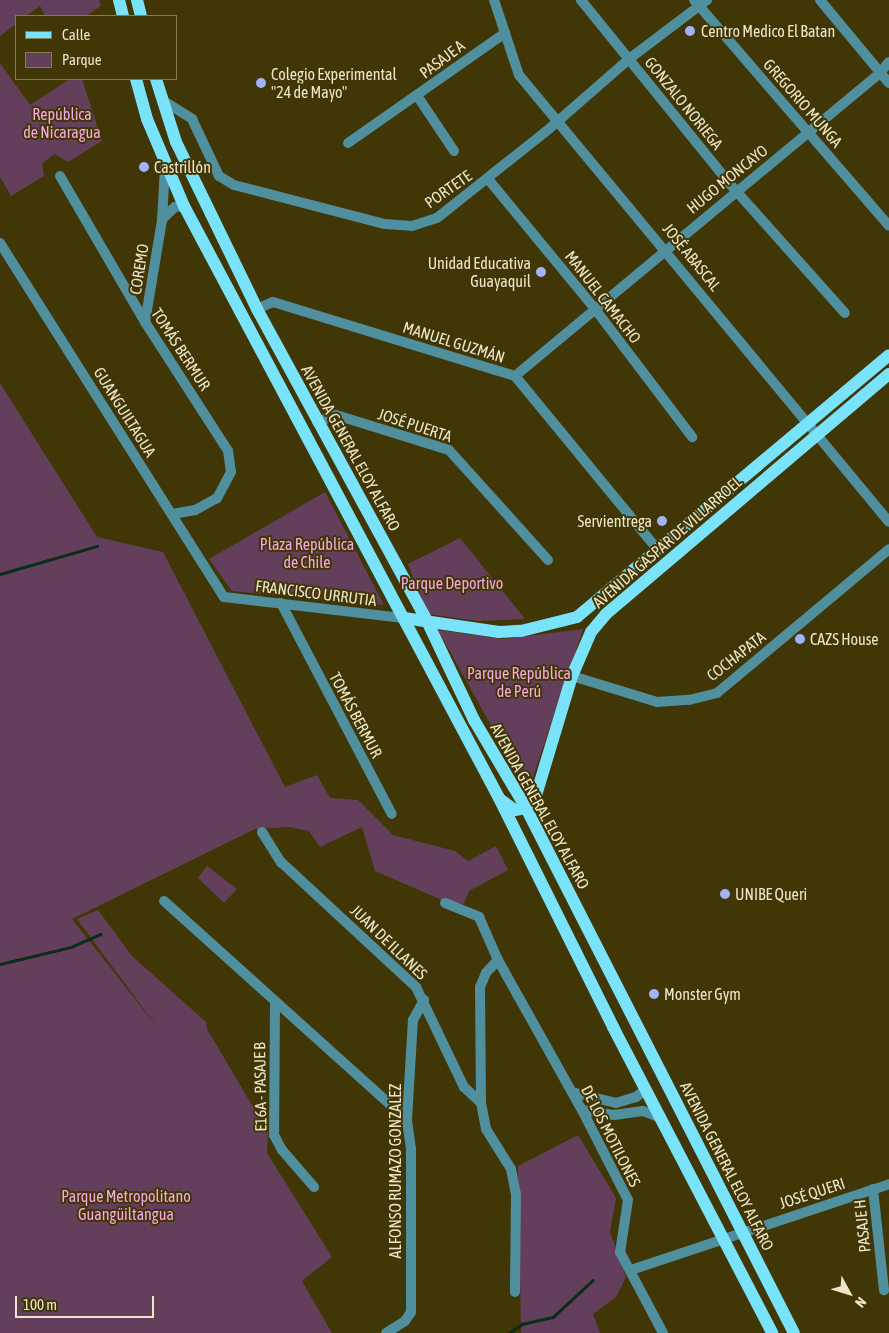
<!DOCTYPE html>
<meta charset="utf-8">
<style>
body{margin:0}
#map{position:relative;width:889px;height:1333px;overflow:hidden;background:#413605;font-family:"Asap Condensed",sans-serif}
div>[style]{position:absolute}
.green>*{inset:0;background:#633f5b}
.stream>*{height:2.5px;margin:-1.25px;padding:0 1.25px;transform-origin:1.25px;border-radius:1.25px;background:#092d19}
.minor>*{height:10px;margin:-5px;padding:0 5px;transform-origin:5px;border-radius:5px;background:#508f9e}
.major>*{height:12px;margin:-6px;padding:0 6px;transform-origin:6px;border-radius:6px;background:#79e3fc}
.dots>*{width:14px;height:14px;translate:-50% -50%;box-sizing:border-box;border:2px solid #413605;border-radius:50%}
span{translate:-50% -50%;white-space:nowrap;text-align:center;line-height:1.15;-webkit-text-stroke:4px #413605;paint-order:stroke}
.poi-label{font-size:16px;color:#ede5c7}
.left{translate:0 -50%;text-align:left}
.right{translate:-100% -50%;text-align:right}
.street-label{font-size:16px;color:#ede5c7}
.park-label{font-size:16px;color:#f8a7e6}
.legend{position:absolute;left:15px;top:15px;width:162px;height:65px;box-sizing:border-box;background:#413605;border:1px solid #867c53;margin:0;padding:6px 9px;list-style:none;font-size:15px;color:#ede5c7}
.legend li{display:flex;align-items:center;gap:10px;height:25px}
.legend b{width:25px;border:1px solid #867c53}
.north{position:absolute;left:824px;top:1268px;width:50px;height:50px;-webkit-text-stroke:4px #413605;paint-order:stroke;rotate:129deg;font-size:14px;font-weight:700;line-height:20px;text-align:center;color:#ede5c7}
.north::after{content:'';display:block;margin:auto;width:18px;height:22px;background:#ede5c7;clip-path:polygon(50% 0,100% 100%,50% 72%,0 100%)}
.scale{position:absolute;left:15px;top:1296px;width:139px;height:22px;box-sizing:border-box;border:2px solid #ede5c7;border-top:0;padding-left:6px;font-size:15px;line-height:18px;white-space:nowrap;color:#ede5c7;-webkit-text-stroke:4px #413605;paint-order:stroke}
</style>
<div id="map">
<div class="green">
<i style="clip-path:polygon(0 0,99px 0,101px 6px,86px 16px,45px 16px,40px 6px,26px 16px,16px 16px,16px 24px,0 36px)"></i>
<i style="clip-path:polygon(0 63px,30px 105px,70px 79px,82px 79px,102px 141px,68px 162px,54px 154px,42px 164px,44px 176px,11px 196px,0 177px)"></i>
<i style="clip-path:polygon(0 383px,97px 537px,163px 552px,285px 787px,317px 775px,330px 798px,358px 800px,393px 835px,455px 851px,468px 861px,496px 846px,508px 870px,469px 891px,464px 904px,442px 900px,375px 871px,362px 827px,320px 847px,309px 831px,289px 827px,255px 829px,72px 919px,161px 1032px,77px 919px,98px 910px,132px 956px,206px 1022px,207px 1029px,268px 1132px,267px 1153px,332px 1257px,302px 1281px,332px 1333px,0 1333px)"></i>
<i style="clip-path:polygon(325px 492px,384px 605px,232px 591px,209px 559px)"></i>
<i style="clip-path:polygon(460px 538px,525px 619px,478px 621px,428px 614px,408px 564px)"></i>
<i style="clip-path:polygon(583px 629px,528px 792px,438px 630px,502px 639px)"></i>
<i style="clip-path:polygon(207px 866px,237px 889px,224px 903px,198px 878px)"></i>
<i style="clip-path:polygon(578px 1135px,616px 1198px,610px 1232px,626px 1277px,616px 1297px,593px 1314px,600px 1333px,521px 1333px,518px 1166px)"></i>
</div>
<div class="stream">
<i style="left:0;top:574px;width:101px;rotate:-16.1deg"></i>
<i style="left:0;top:964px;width:73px;rotate:-13.5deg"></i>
<i style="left:71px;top:947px;width:32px;rotate:-24deg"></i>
<i style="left:509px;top:1333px;width:16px;rotate:-35deg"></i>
<i style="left:522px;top:1324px;width:32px;rotate:-13deg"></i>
<i style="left:553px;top:1317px;width:54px;rotate:-42.8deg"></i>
</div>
<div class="minor">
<i style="left:494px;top:0;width:79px;rotate:71.6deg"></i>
<i style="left:519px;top:75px;width:580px;rotate:50.38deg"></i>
<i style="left:581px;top:0;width:235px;rotate:51deg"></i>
<i style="left:729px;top:183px;width:174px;rotate:48.3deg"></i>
<i style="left:694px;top:0;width:298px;rotate:49.2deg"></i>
<i style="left:820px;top:0;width:108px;rotate:50.3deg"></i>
<i style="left:418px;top:97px;width:65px;rotate:56.3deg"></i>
<i style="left:162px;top:100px;width:36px;rotate:32deg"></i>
<i style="left:192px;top:119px;width:63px;rotate:64.7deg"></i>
<i style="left:219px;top:176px;width:17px;rotate:31deg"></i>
<i style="left:234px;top:185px;width:156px;rotate:14.5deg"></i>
<i style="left:385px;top:224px;width:27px;rotate:4deg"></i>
<i style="left:412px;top:226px;width:26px;rotate:-18deg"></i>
<i style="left:437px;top:218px;width:144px;rotate:-38.5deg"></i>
<i style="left:550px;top:128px;width:105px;rotate:-41.1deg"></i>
<i style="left:629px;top:59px;width:98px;rotate:-37.1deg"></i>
<i style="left:348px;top:143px;width:192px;rotate:-35deg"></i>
<i style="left:60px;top:176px;width:169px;rotate:59.8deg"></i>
<i style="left:145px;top:322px;width:153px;rotate:57.2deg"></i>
<i style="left:228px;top:451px;width:21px;rotate:82deg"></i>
<i style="left:231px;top:472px;width:30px;rotate:118deg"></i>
<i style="left:217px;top:498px;width:25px;rotate:151deg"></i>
<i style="left:195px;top:510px;width:23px;rotate:170deg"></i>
<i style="left:488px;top:179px;width:168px;rotate:50.5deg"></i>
<i style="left:595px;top:309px;width:161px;rotate:52.8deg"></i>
<i style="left:162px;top:219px;width:18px;rotate:-43deg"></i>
<i style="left:175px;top:207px;width:9px;rotate:-6deg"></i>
<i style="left:0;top:243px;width:419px;rotate:57.7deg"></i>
<i style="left:224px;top:597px;width:181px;rotate:6.7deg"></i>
<i style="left:257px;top:309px;width:17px;rotate:-24deg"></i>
<i style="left:273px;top:302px;width:253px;rotate:17deg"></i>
<i style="left:515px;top:376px;width:225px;rotate:50.6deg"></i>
<i style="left:145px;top:322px;width:103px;rotate:-80.5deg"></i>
<i style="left:162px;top:220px;width:52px;rotate:-86.7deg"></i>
<i style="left:515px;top:376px;width:474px;rotate:-39.7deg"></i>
<i style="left:880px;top:73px;width:14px;rotate:-51deg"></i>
<i style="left:317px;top:422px;width:20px;rotate:-20deg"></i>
<i style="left:336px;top:415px;width:118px;rotate:17.2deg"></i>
<i style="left:449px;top:450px;width:148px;rotate:48deg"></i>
<i style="left:281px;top:603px;width:238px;rotate:62.3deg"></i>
<i style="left:572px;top:676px;width:89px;rotate:17deg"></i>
<i style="left:657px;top:702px;width:32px;rotate:-4deg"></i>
<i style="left:689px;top:700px;width:29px;rotate:-14deg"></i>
<i style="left:717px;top:693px;width:224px;rotate:-39.9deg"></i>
<i style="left:262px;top:832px;width:36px;rotate:58deg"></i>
<i style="left:281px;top:862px;width:184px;rotate:42.8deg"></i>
<i style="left:416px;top:987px;width:111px;rotate:64.4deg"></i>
<i style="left:464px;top:1087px;width:23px;rotate:43deg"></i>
<i style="left:164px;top:901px;width:327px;rotate:42deg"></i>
<i style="left:445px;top:903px;width:37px;rotate:22deg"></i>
<i style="left:479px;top:917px;width:47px;rotate:66.2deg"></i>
<i style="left:498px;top:960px;width:172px;rotate:60.8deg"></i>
<i style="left:582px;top:1110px;width:101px;rotate:62.9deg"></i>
<i style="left:628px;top:1200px;width:53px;rotate:98.7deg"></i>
<i style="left:620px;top:1252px;width:92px;rotate:62deg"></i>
<i style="left:498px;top:960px;width:18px;rotate:133deg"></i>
<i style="left:486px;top:973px;width:15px;rotate:113deg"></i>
<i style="left:480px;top:987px;width:116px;rotate:89.5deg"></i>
<i style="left:481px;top:1103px;width:26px;rotate:79deg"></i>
<i style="left:486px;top:1129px;width:47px;rotate:58deg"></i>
<i style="left:511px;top:1169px;width:25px;rotate:79deg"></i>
<i style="left:516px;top:1194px;width:98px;rotate:90.6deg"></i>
<i style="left:275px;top:1002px;width:133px;rotate:90.4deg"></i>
<i style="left:274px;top:1135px;width:17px;rotate:62deg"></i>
<i style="left:282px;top:1150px;width:49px;rotate:49.1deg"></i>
<i style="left:572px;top:1092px;width:45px;rotate:14deg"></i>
<i style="left:616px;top:1103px;width:21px;rotate:-17deg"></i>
<i style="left:636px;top:1097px;width:13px;rotate:-39deg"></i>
<i style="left:582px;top:1110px;width:32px;rotate:9deg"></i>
<i style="left:614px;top:1115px;width:29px;rotate:-8deg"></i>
<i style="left:643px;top:1111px;width:19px;rotate:21deg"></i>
<i style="left:873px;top:1189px;width:102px;rotate:83.8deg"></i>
<i style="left:631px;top:1270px;width:272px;rotate:-18.4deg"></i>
<i style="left:386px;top:1333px;width:22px;rotate:-32deg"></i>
<i style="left:405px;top:1321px;width:11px;rotate:-56deg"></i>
<i style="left:411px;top:1312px;width:163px;rotate:-90deg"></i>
<i style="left:411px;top:1149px;width:29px;rotate:-98deg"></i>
<i style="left:407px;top:1120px;width:100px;rotate:-86.6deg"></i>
<i style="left:413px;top:1020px;width:23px;rotate:-61deg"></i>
</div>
<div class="major">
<i style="left:119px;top:0;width:16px;rotate:76deg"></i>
<i style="left:137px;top:0;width:16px;rotate:76deg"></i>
<i style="left:136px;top:79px;width:41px;rotate:74.6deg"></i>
<i style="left:147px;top:119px;width:95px;rotate:67deg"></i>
<i style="left:184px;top:206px;width:671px;rotate:61.98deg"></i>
<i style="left:499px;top:798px;width:256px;rotate:63.5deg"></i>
<i style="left:613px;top:1027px;width:345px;rotate:62.5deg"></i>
<i style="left:156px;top:79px;width:66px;rotate:72.4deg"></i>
<i style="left:176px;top:142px;width:186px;rotate:64.1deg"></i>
<i style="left:257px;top:309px;width:355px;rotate:61.4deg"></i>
<i style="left:427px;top:621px;width:110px;rotate:64.6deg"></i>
<i style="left:474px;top:720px;width:102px;rotate:59.4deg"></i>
<i style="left:526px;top:808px;width:589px;rotate:62.96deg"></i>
<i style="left:404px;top:618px;width:96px;rotate:8.4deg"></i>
<i style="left:499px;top:632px;width:22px;rotate:-3deg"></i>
<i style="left:521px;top:631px;width:58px;rotate:-14deg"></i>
<i style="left:577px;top:617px;width:407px;rotate:-40deg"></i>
<i style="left:501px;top:800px;width:17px;rotate:36deg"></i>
<i style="left:515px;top:810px;width:11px;rotate:-10deg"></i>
<i style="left:526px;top:808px;width:10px;rotate:-37deg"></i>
<i style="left:534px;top:802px;width:132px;rotate:-73.2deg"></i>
<i style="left:572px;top:676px;width:48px;rotate:-66.6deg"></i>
<i style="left:591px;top:632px;width:23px;rotate:-50deg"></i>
<i style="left:606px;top:614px;width:371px;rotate:-40.3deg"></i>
</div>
<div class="dots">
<i style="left:690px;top:31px;background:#a3b2fd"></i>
<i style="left:261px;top:83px;background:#a3b2fd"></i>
<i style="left:144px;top:167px;background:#a3b2fd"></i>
<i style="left:541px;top:272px;background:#a3b2fd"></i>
<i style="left:662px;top:521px;background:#a3b2fd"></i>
<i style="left:800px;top:639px;background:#a3b2fd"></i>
<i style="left:725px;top:894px;background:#a3b2fd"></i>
<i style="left:654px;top:994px;background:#a3b2fd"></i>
</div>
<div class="poi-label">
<span class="left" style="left:701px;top:31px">Centro Medico El Batan</span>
<span class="left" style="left:271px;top:83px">Colegio Experimental<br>"24 de Mayo"</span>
<span class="left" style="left:154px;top:167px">Castrillón</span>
<span class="right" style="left:531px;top:272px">Unidad Educativa<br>Guayaquil</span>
<span class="right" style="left:652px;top:521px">Servientrega</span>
<span class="left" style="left:810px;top:639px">CAZS House</span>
<span class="left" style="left:735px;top:894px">UNIBE Queri</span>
<span class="left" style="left:664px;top:994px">Monster Gym</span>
</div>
<div class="street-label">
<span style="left:442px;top:59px;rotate:-37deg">PASAJE A</span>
<span style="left:684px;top:103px;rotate:51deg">GONZALO NORIEGA</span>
<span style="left:803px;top:103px;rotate:49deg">GREGORIO MUNGA</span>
<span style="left:727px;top:179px;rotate:-39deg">HUGO MONCAYO</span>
<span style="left:448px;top:189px;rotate:-35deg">PORTETE</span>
<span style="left:692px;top:257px;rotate:51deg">JOSÉ ABASCAL</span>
<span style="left:139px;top:269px;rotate:-81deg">COREMO</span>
<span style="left:603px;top:297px;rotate:52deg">MANUEL CAMACHO</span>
<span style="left:454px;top:342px;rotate:17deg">MANUEL GUZMÁN</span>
<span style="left:181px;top:349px;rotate:57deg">TOMÁS BERMUR</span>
<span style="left:125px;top:412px;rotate:58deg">GUANGUILTAGUA</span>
<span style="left:415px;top:425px;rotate:18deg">JOSÉ PUERTA</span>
<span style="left:351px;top:448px;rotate:61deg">AVENIDA GENERAL ELOY ALFARO</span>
<span style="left:667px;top:542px;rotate:-41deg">AVENIDA GASPAR DE VILLARROEL</span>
<span style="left:316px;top:593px;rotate:7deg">FRANCISCO URRUTIA</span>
<span style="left:736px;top:656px;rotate:-38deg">COCHAPATA</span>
<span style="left:356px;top:715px;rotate:62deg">TOMÁS BERMUR</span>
<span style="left:540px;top:806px;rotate:61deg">AVENIDA GENERAL ELOY ALFARO</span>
<span style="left:389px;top:942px;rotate:44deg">JUAN DE ILLANES</span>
<span style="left:260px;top:1087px;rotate:-91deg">E16A - PASAJE B</span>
<span style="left:611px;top:1136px;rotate:63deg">DE LOS MOTILONES</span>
<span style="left:727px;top:1166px;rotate:63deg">AVENIDA GENERAL ELOY ALFARO</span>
<span style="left:395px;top:1171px;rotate:-90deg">ALFONSO RUMAZO GONZALEZ</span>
<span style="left:812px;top:1193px;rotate:-18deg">JOSÉ QUERI</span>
<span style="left:862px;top:1226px;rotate:-96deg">PASAJE H</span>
</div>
<div class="park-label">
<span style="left:62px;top:123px">República<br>de Nicaragua</span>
<span style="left:307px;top:553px">Plaza República<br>de Chile</span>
<span style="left:452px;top:583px">Parque Deportivo</span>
<span style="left:519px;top:682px">Parque República<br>de Perú</span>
<span style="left:126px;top:1205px">Parque Metropolitano<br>Guangüiltangua</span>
</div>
<ul class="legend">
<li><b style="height:6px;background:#79e3fc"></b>Calle</li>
<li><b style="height:14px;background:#633f5b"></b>Parque</li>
</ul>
<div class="north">N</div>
<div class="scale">100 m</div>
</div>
